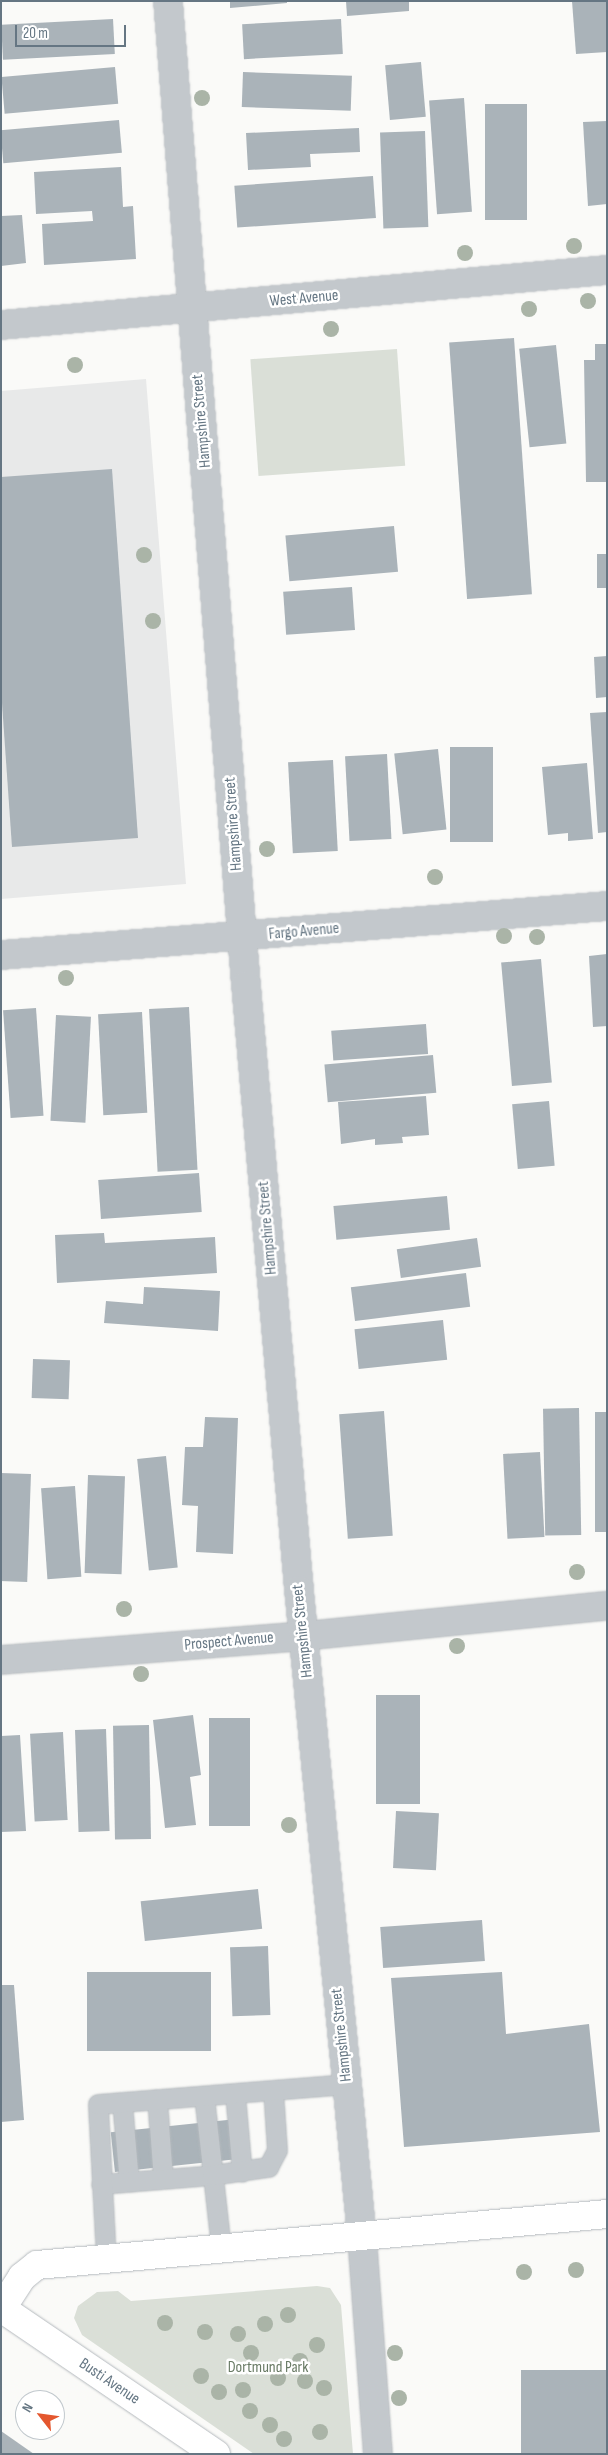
<!DOCTYPE html>
<style>
body{margin:0}
#map{position:relative;width:608px;height:2455px;overflow:hidden;background:#fafaf8;font-family:"Sofia Sans Condensed",sans-serif}
div>[style]{position:absolute}
.built>*{inset:0;background:#e8e9e9}
.green>*{inset:0;background:#dadfd7;transform-origin:0 0}
.building>*{inset:0;background:#aab3b9;transform-origin:0 0}
.roads{filter:drop-shadow(0 0 1px #b5babe) drop-shadow(0 0 1px #b5babe)}
.service>*{height:19px;margin:-9.5px;padding:0 9.5px;transform-origin:9.5px;border-radius:9.5px;background:#c3c8cc}
.minor>*{height:28px;margin:-14px;padding:0 14px;transform-origin:14px;border-radius:14px;background:#c3c8cc}
.primary>*{height:28px;margin:-14px;padding:0 14px;transform-origin:14px;border-radius:14px;background:#fff}
.trees>*{width:16px;height:16px;margin:-8px;border-radius:50%;background:#aab4a7}
span{translate:-50% -50%;white-space:nowrap;text-align:center;line-height:1.15;-webkit-text-stroke:5px #fff;paint-order:stroke}
.street-label{font-size:16px;color:#657683}
.park-label{font-size:16px;color:#687a64}
.frame{position:absolute;inset:0;border:2px solid #657683;pointer-events:none}
.north{position:absolute;left:15px;top:2390px;width:50px;height:50px;box-sizing:border-box;background:#fff;border:1px solid #c1c8cd;border-radius:50%;rotate:300deg;font-size:14px;font-weight:700;line-height:20px;text-align:center;color:#657683}
.north::after{content:'';display:block;margin:auto;width:18px;height:22px;background:#e4572e;clip-path:polygon(50% 0,100% 100%,50% 72%,0 100%)}
.scale{position:absolute;left:15px;top:25px;width:111px;height:22px;box-sizing:border-box;border:2px solid #657683;border-top:0;padding-left:6px;font-size:15px;line-height:18px;white-space:nowrap;color:#657683;-webkit-text-stroke:4px #fff;paint-order:stroke}
</style>
<div id="map">
<div class="built">
<i style="clip-path:polygon(146px 379px,186px 884px,1px 899px,1px 391px)"></i>
</div>
<div class="green">
<i style="left:397px;top:349px;width:117px;height:147px;rotate:86deg"></i>
<i style="clip-path:polygon(317px 2286px,330px 2288px,341px 2305px,353px 2454px,254px 2454px,82px 2335px,74px 2318px,78px 2306px,97px 2292px,118px 2291px,131px 2301px)"></i>
</div>
<div class="building">
<i style="clip-path:polygon(230px 1px,287px 1px,287px 3px,230px 8px)"></i>
<i style="clip-path:polygon(346px 1px,409px 1px,409px 11px,347px 16px)"></i>
<i style="clip-path:polygon(572px 1px,607px 1px,607px 52px,576px 54px)"></i>
<i style="left:113px;top:19px;width:35px;height:112px;rotate:87deg"></i>
<i style="left:341px;top:19px;width:35px;height:99px;rotate:87deg"></i>
<i style="left:421px;top:62px;width:55px;height:36px;rotate:85deg"></i>
<i style="left:115px;top:67px;width:37px;height:114px;rotate:85deg"></i>
<i style="left:243px;top:72px;width:109px;height:35px;rotate:2deg"></i>
<i style="left:464px;top:98px;width:114px;height:35px;rotate:86deg"></i>
<i style="left:485px;top:104px;width:42px;height:116px"></i>
<i style="left:119px;top:120px;width:33px;height:119px;rotate:85deg"></i>
<i style="clip-path:polygon(607px 121px,607px 204px,588px 206px,583px 122px)"></i>
<i style="clip-path:polygon(359px 128px,360px 152px,310px 154px,311px 167px,248px 170px,246px 133px)"></i>
<i style="left:425px;top:131px;width:96px;height:45px;rotate:88deg"></i>
<i style="clip-path:polygon(121px 167px,123px 207px,133px 206px,136px 259px,44px 265px,42px 224px,93px 221px,92px 211px,36px 214px,34px 172px)"></i>
<i style="left:373px;top:176px;width:42px;height:139px;rotate:86deg"></i>
<i style="clip-path:polygon(22px 215px,26px 263px,1px 266px,1px 216px)"></i>
<i style="left:514px;top:338px;width:257px;height:65px;rotate:86deg"></i>
<i style="clip-path:polygon(595px 344px,607px 344px,607px 482px,586px 482px,584px 360px,595px 360px)"></i>
<i style="left:556px;top:345px;width:99px;height:37px;rotate:84deg"></i>
<i style="clip-path:polygon(112px 469px,138px 838px,12px 847px,1px 689px,1px 477px)"></i>
<i style="left:394px;top:526px;width:46px;height:109px;rotate:85deg"></i>
<i style="left:597px;top:554px;width:10px;height:34px"></i>
<i style="left:352px;top:587px;width:43px;height:69px;rotate:86deg"></i>
<i style="clip-path:polygon(607px 656px,607px 697px,596px 698px,594px 657px)"></i>
<i style="clip-path:polygon(607px 712px,607px 832px,598px 833px,590px 713px)"></i>
<i style="left:450px;top:747px;width:43px;height:95px"></i>
<i style="left:438px;top:749px;width:81px;height:44px;rotate:84deg"></i>
<i style="left:387px;top:754px;width:85px;height:42px;rotate:87deg"></i>
<i style="left:333px;top:760px;width:91px;height:45px;rotate:87deg"></i>
<i style="clip-path:polygon(587px 763px,593px 839px,568px 841px,568px 833px,548px 835px,542px 767px)"></i>
<i style="clip-path:polygon(607px 954px,607px 1026px,593px 1027px,589px 956px)"></i>
<i style="left:541px;top:959px;width:124px;height:40px;rotate:85deg"></i>
<i style="left:189px;top:1007px;width:163px;height:40px;rotate:87deg"></i>
<i style="left:36px;top:1008px;width:108px;height:33px;rotate:86deg"></i>
<i style="left:142px;top:1012px;width:101px;height:44px;rotate:87deg"></i>
<i style="left:56px;top:1015px;width:35px;height:106px;rotate:3deg"></i>
<i style="left:426px;top:1024px;width:30px;height:95px;rotate:86deg"></i>
<i style="left:433px;top:1055px;width:38px;height:109px;rotate:85deg"></i>
<i style="clip-path:polygon(426px 1096px,429px 1135px,402px 1137px,403px 1143px,375px 1145px,375px 1139px,341px 1144px,338px 1102px)"></i>
<i style="left:549px;top:1101px;width:65px;height:37px;rotate:85deg"></i>
<i style="left:199px;top:1173px;width:39px;height:101px;rotate:86deg"></i>
<i style="left:447px;top:1196px;width:34px;height:114px;rotate:85deg"></i>
<i style="clip-path:polygon(104px 1233px,105px 1243px,215px 1237px,217px 1273px,57px 1283px,55px 1235px)"></i>
<i style="left:477px;top:1238px;width:29px;height:81px;rotate:82deg"></i>
<i style="left:466px;top:1273px;width:34px;height:116px;rotate:83deg"></i>
<i style="clip-path:polygon(144px 1287px,220px 1291px,218px 1331px,104px 1323px,106px 1301px,143px 1304px)"></i>
<i style="left:443px;top:1320px;width:40px;height:89px;rotate:84deg"></i>
<i style="left:33px;top:1359px;width:37px;height:39px;rotate:2deg"></i>
<i style="left:579px;top:1408px;width:127px;height:36px;rotate:89deg"></i>
<i style="left:384px;top:1411px;width:125px;height:45px;rotate:86deg"></i>
<i style="left:595px;top:1412px;width:12px;height:120px"></i>
<i style="clip-path:polygon(205px 1417px,238px 1418px,233px 1554px,196px 1552px,198px 1506px,182px 1505px,185px 1447px,203px 1447px)"></i>
<i style="left:540px;top:1452px;width:85px;height:37px;rotate:87deg"></i>
<i style="left:166px;top:1456px;width:112px;height:29px;rotate:84deg"></i>
<i style="left:1px;top:1473px;width:30px;height:108px;rotate:2deg"></i>
<i style="left:88px;top:1475px;width:37px;height:98px;rotate:2deg"></i>
<i style="left:75px;top:1486px;width:91px;height:34px;rotate:86deg"></i>
<i style="left:376px;top:1695px;width:44px;height:109px"></i>
<i style="clip-path:polygon(193px 1715px,201px 1775px,190px 1777px,196px 1825px,165px 1828px,153px 1720px)"></i>
<i style="left:209px;top:1718px;width:41px;height:108px"></i>
<i style="left:149px;top:1725px;width:114px;height:36px;rotate:89deg"></i>
<i style="left:106px;top:1729px;width:102px;height:31px;rotate:88deg"></i>
<i style="left:63px;top:1732px;width:88px;height:33px;rotate:87deg"></i>
<i style="clip-path:polygon(20px 1735px,26px 1831px,1px 1832px,1px 1736px)"></i>
<i style="left:396px;top:1811px;width:43px;height:57px;rotate:3deg"></i>
<i style="left:258px;top:1889px;width:40px;height:118px;rotate:84deg"></i>
<i style="left:482px;top:1920px;width:41px;height:102px;rotate:86deg"></i>
<i style="left:268px;top:1946px;width:69px;height:38px;rotate:88deg"></i>
<i style="left:211px;top:1972px;width:79px;height:124px;rotate:90deg"></i>
<i style="clip-path:polygon(502px 1972px,506px 2034px,589px 2024px,600px 2132px,404px 2147px,391px 1978px)"></i>
<i style="clip-path:polygon(1px 1985px,14px 1985px,24px 2120px,1px 2122px)"></i>
<i style="left:246px;top:2118px;width:40px;height:136px;rotate:84deg"></i>
<i style="left:607px;top:2370px;width:84px;height:86px;rotate:90deg"></i>
<i style="clip-path:polygon(1px 2431px,34px 2454px,1px 2454px)"></i>
</div>
<div class="roads">
<div class="service">
<i style="left:235px;top:2094px;width:78px;rotate:84.9deg"></i>
<i style="left:204px;top:2096px;width:153px;rotate:83.6deg"></i>
<i style="left:157px;top:2099px;width:80px;rotate:85.7deg"></i>
<i style="left:122px;top:2102px;width:80px;rotate:85deg"></i>
<i style="left:101px;top:2184px;width:111px;rotate:-4.6deg"></i>
<i style="left:212px;top:2175px;width:57px;rotate:-8.1deg"></i>
<i style="left:268px;top:2167px;width:19px;rotate:-62deg"></i>
<i style="left:277px;top:2150px;width:60px;rotate:-93.8deg"></i>
<i style="left:106px;top:2259px;width:155px;rotate:-93deg"></i>
<i style="left:98px;top:2104px;width:250px;rotate:-4.6deg"></i>
</div>
<div class="minor">
<i style="left:168px;top:1px;width:987px;rotate:85.47deg"></i>
<i style="left:246px;top:985px;width:607px;rotate:84.99deg"></i>
<i style="left:299px;top:1590px;width:650px;rotate:84.44deg"></i>
<i style="left:362px;top:2237px;width:218px;rotate:85.8deg"></i>
<i style="left:1px;top:325px;width:608px;rotate:-5.19deg"></i>
<i style="left:1px;top:955px;width:608px;rotate:-4.62deg"></i>
<i style="left:1px;top:1660px;width:304px;rotate:-4.5deg"></i>
<i style="left:304px;top:1636px;width:304px;rotate:-5.7deg"></i>
</div>
<div class="primary">
<i style="left:1px;top:2308px;width:260px;rotate:34.2deg"></i>
<i style="left:2px;top:2308px;width:37px;rotate:-57deg"></i>
<i style="left:22px;top:2277px;width:19px;rotate:-39deg"></i>
<i style="left:37px;top:2265px;width:572px;rotate:-5.11deg"></i>
</div>
</div>
<div class="trees">
<i style="left:202px;top:98px"></i>
<i style="left:574px;top:246px"></i>
<i style="left:465px;top:253px"></i>
<i style="left:588px;top:301px"></i>
<i style="left:529px;top:309px"></i>
<i style="left:331px;top:329px"></i>
<i style="left:75px;top:365px"></i>
<i style="left:144px;top:555px"></i>
<i style="left:153px;top:621px"></i>
<i style="left:267px;top:849px"></i>
<i style="left:435px;top:877px"></i>
<i style="left:504px;top:936px"></i>
<i style="left:537px;top:937px"></i>
<i style="left:66px;top:978px"></i>
<i style="left:577px;top:1572px"></i>
<i style="left:124px;top:1609px"></i>
<i style="left:457px;top:1646px"></i>
<i style="left:141px;top:1674px"></i>
<i style="left:289px;top:1825px"></i>
<i style="left:576px;top:2270px"></i>
<i style="left:524px;top:2272px"></i>
<i style="left:288px;top:2315px"></i>
<i style="left:165px;top:2323px"></i>
<i style="left:265px;top:2324px"></i>
<i style="left:205px;top:2332px"></i>
<i style="left:238px;top:2334px"></i>
<i style="left:317px;top:2345px"></i>
<i style="left:251px;top:2353px"></i>
<i style="left:395px;top:2353px"></i>
<i style="left:300px;top:2361px"></i>
<i style="left:201px;top:2376px"></i>
<i style="left:278px;top:2378px"></i>
<i style="left:305px;top:2381px"></i>
<i style="left:324px;top:2388px"></i>
<i style="left:243px;top:2390px"></i>
<i style="left:219px;top:2392px"></i>
<i style="left:399px;top:2398px"></i>
<i style="left:250px;top:2411px"></i>
<i style="left:270px;top:2425px"></i>
<i style="left:320px;top:2432px"></i>
<i style="left:284px;top:2439px"></i>
</div>
<div class="street-label">
<span style="left:304px;top:299px;rotate:-5deg">West Avenue</span>
<span style="left:202px;top:421px;rotate:-95deg">Hampshire Street</span>
<span style="left:234px;top:824px;rotate:-94deg">Hampshire Street</span>
<span style="left:304px;top:932px;rotate:-5deg">Fargo Avenue</span>
<span style="left:268px;top:1228px;rotate:-95deg">Hampshire Street</span>
<span style="left:303px;top:1631px;rotate:-96deg">Hampshire Street</span>
<span style="left:229px;top:1642px;rotate:-5deg">Prospect Avenue</span>
<span style="left:342px;top:2035px;rotate:-96deg">Hampshire Street</span>
<span style="left:109px;top:2382px;rotate:34deg">Busti Avenue</span>
</div>
<div class="park-label">
<span style="left:268px;top:2368px">Dortmund Park</span>
</div>
<div class="frame"></div>
<div class="north">N</div>
<div class="scale">20 m</div>
</div>
